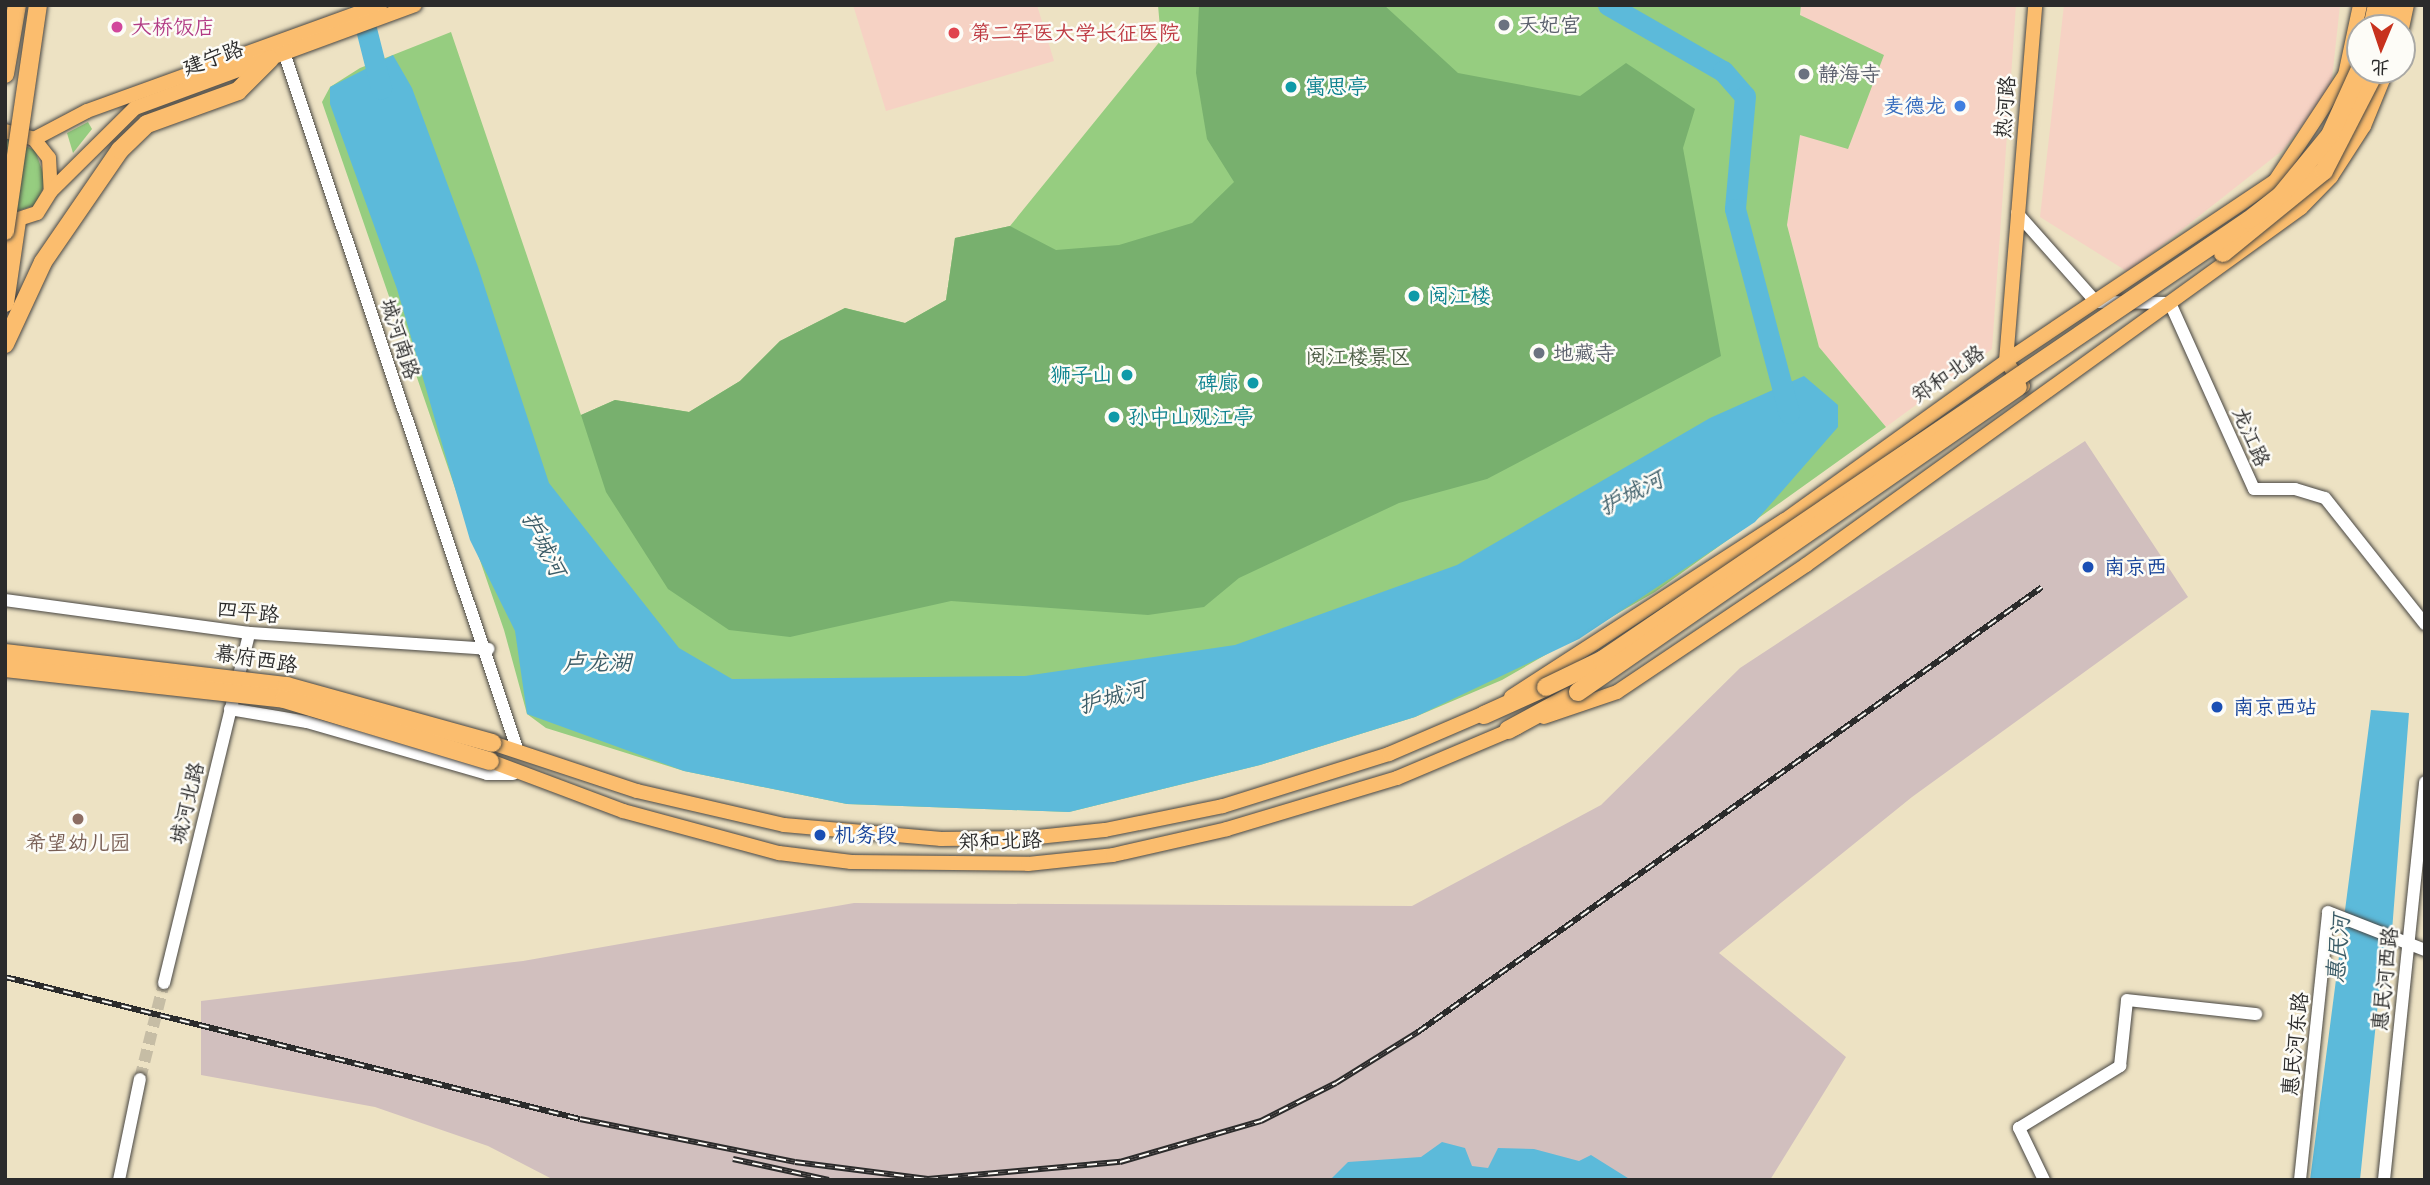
<!DOCTYPE html>
<meta charset="utf-8">
<style>
body{margin:0}
#map{position:relative;width:2430px;height:1185px;overflow:hidden;background:#ede2c3;font-family:"Patrick Hand","LXGW WenKai TC",sans-serif}
div>[style]{position:absolute}
.built>*{inset:0;background:#f6d2c4}
.industrial>*{inset:0;background:#d1bfbe}
.green>*{inset:0;background:#96cd80}
.forest>*{inset:0;background:#78b06e}
.water>*{inset:0;background:#5cbada}
.river>*{height:21px;margin:-10.5px;padding:0 10.5px;transform-origin:10.5px;border-radius:10.5px;background:#5cbada}
.minor-tunnel>*{height:12px;margin-top:-6px;transform-origin:0;background:repeating-linear-gradient(90deg,#c6bda5 0 12px,transparent 0 18px)}
.roads{filter:drop-shadow(0 0 2px #484642) drop-shadow(0 0 2px #484642)}
.minor>*{height:12px;margin:-6px;padding:0 6px;transform-origin:6px;border-radius:6px;background:#fff}
.major>*{height:14px;margin:-7px;padding:0 7px;transform-origin:7px;border-radius:7px;background:#fbbd6e}
.highway>*{height:18px;margin:-9px;padding:0 9px;transform-origin:9px;border-radius:9px;background:#fbbd6e}
.rail>*{height:6px;margin-top:-3px;transform-origin:0;background:repeating-linear-gradient(90deg,#fdfcf7 0 10px,#2b2b2b 0 20px);box-sizing:border-box;border-block:2px solid #2b2b2b}
.bridges{filter:drop-shadow(0 0 2px #484642) drop-shadow(0 0 2px #484642)}
.highway-bridge>*{height:18px;margin:-9px;padding:0 9px;transform-origin:9px;border-radius:9px;background:#fbbd6e}
.dots>*{width:19px;height:19px;translate:-50% -50%;box-sizing:border-box;border:4px solid #fdfcf7;border-radius:50%}
span{translate:-50% -50%;white-space:nowrap;text-align:center;line-height:1.15;-webkit-text-stroke:5px #fdfcf7;paint-order:stroke}
.worship-label{font-size:21px;color:#5b616d}
.left{translate:0 -50%;text-align:left}
.hotel-label{font-size:21px;color:#b23c85}
.health-label{font-size:21px;color:#be3a42}
.street-label{font-size:21px;color:#2b2b2b}
.culture-label{font-size:21px;color:#0d838f}
.right{translate:-100% -50%;text-align:right}
.shop-label{font-size:21px;color:#366cbe}
.park-label{font-size:21px;color:#4b5c44}
.transit-label{font-size:21px;color:#164399}
.education-label{font-size:21px;color:#785e54}
.water-label{font-size:23px;color:#3c5d68;font-style:italic}
.frame{position:absolute;inset:0;border:7px solid #2b2b2b;pointer-events:none}
.north{position:absolute;left:2346px;top:14px;width:70px;height:70px;box-sizing:border-box;background:#fdfcf7;border:2px solid #a9a8a5;border-radius:50%;rotate:182deg;font-size:19px;font-weight:700;line-height:28px;text-align:center;color:#2b2b2b}
.north::after{content:'';display:block;margin:auto;width:24px;height:32px;background:#c8321e;clip-path:polygon(50% 0,100% 100%,50% 72%,0 100%)}
</style>
<div id="map">
<div class="built">
<i style="clip-path:polygon(853px 5px,1037px 5px,1054px 61px,886px 111px)"></i>
<i style="clip-path:polygon(1801px 5px,2016px 5px,1992px 349px,1886px 427px,1819px 347px,1787px 225px,1800px 135px)"></i>
<i style="clip-path:polygon(2064px 5px,2340px 5px,2331px 88px,2283px 150px,2128px 272px,2040px 217px)"></i>
</div>
<div class="industrial">
<i style="clip-path:polygon(2085px 441px,2188px 597px,1912px 797px,1719px 953px,1846px 1057px,1770px 1180px,554px 1180px,488px 1146px,375px 1107px,201px 1075px,201px 1001px,523px 961px,854px 903px,1412px 906px,1601px 805px,1740px 668px)"></i>
</div>
<div class="green">
<i style="clip-path:polygon(1158px 5px,1801px 5px,1800px 15px,1884px 55px,1848px 149px,1800px 135px,1787px 225px,1819px 347px,1886px 427px,1655px 592px,1502px 680px,1415px 717px,1260px 765px,1069px 812px,847px 804px,684px 771px,546px 728px,527px 714px,504px 630px,322px 102px,330px 87px,360px 68px,451px 32px,581px 415px,615px 400px,689px 412px,740px 381px,780px 341px,845px 308px,905px 323px,946px 300px,955px 238px,1010px 226px,1161px 40px)"></i>
<i style="clip-path:polygon(88px 122px,92px 129px,73px 153px,67px 133px)"></i>
<i style="clip-path:polygon(5px 138px,35px 150px,46px 181px,36px 205px,5px 215px)"></i>
</div>
<div class="forest">
<i style="clip-path:polygon(1199px 5px,1384px 5px,1458px 73px,1580px 96px,1626px 63px,1695px 109px,1683px 148px,1721px 356px,1487px 479px,1399px 503px,1239px 578px,1204px 607px,1148px 615px,951px 601px,790px 637px,729px 630px,668px 589px,606px 492px,581px 415px,615px 400px,689px 412px,740px 381px,780px 341px,845px 308px,905px 323px,946px 300px,955px 238px,1010px 226px,1056px 250px,1119px 245px,1192px 223px,1234px 182px,1207px 139px,1196px 73px)"></i>
</div>
<div class="water">
<i style="clip-path:polygon(393px 55px,412px 88px,478px 267px,549px 483px,679px 648px,732px 679px,1025px 676px,1235px 645px,1457px 565px,1710px 418px,1804px 376px,1838px 405px,1838px 427px,1755px 522px,1579px 639px,1415px 717px,1260px 765px,1069px 812px,847px 804px,684px 771px,527px 714px,515px 631px,470px 540px,397px 289px,330px 104px,330px 87px)"></i>
<i style="clip-path:polygon(2371px 710px,2409px 713px,2392px 931px,2381px 973px,2360px 1180px,2310px 1180px)"></i>
<i style="clip-path:polygon(1442px 1142px,1465px 1148px,1472px 1166px,1488px 1168px,1498px 1148px,1534px 1149px,1579px 1161px,1591px 1155px,1631px 1180px,1330px 1180px,1348px 1162px,1421px 1157px)"></i>
</div>
<div class="river">
<i style="left:360px;top:5px;width:86px;rotate:75.8deg"></i>
<i style="left:1608px;top:5px;width:133px;rotate:29.9deg"></i>
<i style="left:1723px;top:71px;width:33px;rotate:49deg"></i>
<i style="left:1745px;top:96px;width:113px;rotate:95.1deg"></i>
<i style="left:1735px;top:209px;width:211px;rotate:75.2deg"></i>
</div>
<div class="minor-tunnel">
<i style="left:140px;top:1079px;width:99px;rotate:-76deg"></i>
</div>
<div class="roads">
<div class="minor">
<i style="left:282px;top:47px;width:743px;rotate:71.47deg"></i>
<i style="left:2017px;top:213px;width:119px;rotate:48.4deg"></i>
<i style="left:2096px;top:302px;width:74px;rotate:0.8deg"></i>
<i style="left:2170px;top:303px;width:204px;rotate:65.7deg"></i>
<i style="left:2254px;top:489px;width:41px"></i>
<i style="left:2295px;top:489px;width:31px;rotate:17deg"></i>
<i style="left:2325px;top:498px;width:161px;rotate:51.6deg"></i>
<i style="left:5px;top:600px;width:246px;rotate:7.7deg"></i>
<i style="left:249px;top:633px;width:240px;rotate:3.8deg"></i>
<i style="left:230px;top:709px;width:78px;rotate:9.6deg"></i>
<i style="left:307px;top:722px;width:187px;rotate:16.1deg"></i>
<i style="left:487px;top:774px;width:26px"></i>
<i style="left:164px;top:983px;width:360px;rotate:-76.3deg"></i>
<i style="left:119px;top:1180px;width:103px;rotate:-78.3deg"></i>
<i style="left:2044px;top:1180px;width:58px;rotate:-115.7deg"></i>
<i style="left:2019px;top:1128px;width:119px;rotate:-31.5deg"></i>
<i style="left:2120px;top:1066px;width:66px;rotate:-83.9deg"></i>
<i style="left:2127px;top:1000px;width:130px;rotate:6.2deg"></i>
<i style="left:2300px;top:1180px;width:269px;rotate:-84deg"></i>
<i style="left:2328px;top:912px;width:104px;rotate:21.4deg"></i>
<i style="left:2384px;top:1180px;width:400px;rotate:-84.1deg"></i>
</div>
<div class="major">
<i style="left:2402px;top:28px;width:24px;rotate:-78deg"></i>
<i style="left:5px;top:131px;width:30px;rotate:15deg"></i>
<i style="left:34px;top:139px;width:24px;rotate:52deg"></i>
<i style="left:49px;top:158px;width:33px;rotate:87deg"></i>
<i style="left:51px;top:191px;width:26px;rotate:122deg"></i>
<i style="left:37px;top:213px;width:32px;rotate:162deg"></i>
<i style="left:34px;top:139px;width:60px;rotate:-27.8deg"></i>
<i style="left:87px;top:111px;width:312px;rotate:-19.9deg"></i>
<i style="left:51px;top:191px;width:118px;rotate:-44.7deg"></i>
<i style="left:135px;top:108px;width:298px;rotate:-20.2deg"></i>
<i style="left:2023px;top:386px;width:30px;rotate:-124deg"></i>
<i style="left:2006px;top:361px;width:357px;rotate:-85.3deg"></i>
<i style="left:1511px;top:697px;width:326px;rotate:-32.9deg"></i>
<i style="left:1785px;top:520px;width:272px;rotate:-35.7deg"></i>
<i style="left:2006px;top:361px;width:324px;rotate:-33.8deg"></i>
<i style="left:2275px;top:181px;width:127px;rotate:-56.6deg"></i>
<i style="left:2345px;top:75px;width:72px;rotate:-77.9deg"></i>
<i style="left:1544px;top:717px;width:77px;rotate:-18.9deg"></i>
<i style="left:1617px;top:692px;width:228px;rotate:-33.9deg"></i>
<i style="left:1806px;top:565px;width:610px;rotate:-35.8deg"></i>
<i style="left:2301px;top:208px;width:43px;rotate:-45.9deg"></i>
<i style="left:2331px;top:177px;width:61px;rotate:-57.1deg"></i>
<i style="left:2364px;top:126px;width:61px;rotate:-67.7deg"></i>
<i style="left:492px;top:743px;width:153px;rotate:18.3deg"></i>
<i style="left:637px;top:791px;width:151px;rotate:13deg"></i>
<i style="left:784px;top:825px;width:158px;rotate:5.1deg"></i>
<i style="left:941px;top:839px;width:87px;rotate:-0.7deg"></i>
<i style="left:1028px;top:838px;width:77px;rotate:-5.9deg"></i>
<i style="left:1105px;top:830px;width:120px;rotate:-11.5deg"></i>
<i style="left:1223px;top:806px;width:174px;rotate:-17.4deg"></i>
<i style="left:1389px;top:754px;width:111px;rotate:-23.3deg"></i>
<i style="left:490px;top:761px;width:142px;rotate:20.6deg"></i>
<i style="left:623px;top:811px;width:162px;rotate:15.1deg"></i>
<i style="left:779px;top:853px;width:73px;rotate:7.1deg"></i>
<i style="left:851px;top:862px;width:177px;rotate:0.6deg"></i>
<i style="left:1028px;top:864px;width:85px;rotate:-6deg"></i>
<i style="left:1113px;top:855px;width:117px;rotate:-12.8deg"></i>
<i style="left:1227px;top:829px;width:177px;rotate:-16.7deg"></i>
<i style="left:1397px;top:778px;width:131px;rotate:-22.9deg"></i>
</div>
<div class="highway">
<i style="left:2372px;top:28px;width:24px;rotate:-78deg"></i>
<i style="left:2387px;top:28px;width:24px;rotate:-78deg"></i>
<i style="left:5px;top:74px;width:70px;rotate:-80.1deg"></i>
<i style="left:5px;top:303px;width:83px;rotate:-81.7deg"></i>
<i style="left:5px;top:344px;width:90px;rotate:-65.1deg"></i>
<i style="left:43px;top:262px;width:136px;rotate:-55.5deg"></i>
<i style="left:120px;top:150px;width:37px;rotate:-44deg"></i>
<i style="left:147px;top:124px;width:97px;rotate:-19.9deg"></i>
<i style="left:238px;top:91px;width:45px;rotate:-45deg"></i>
<i style="left:1484px;top:715px;width:68px;rotate:-24.3deg"></i>
<i style="left:1508px;top:730px;width:80px;rotate:-28.5deg"></i>
</div>
</div>
<div class="rail">
<i style="left:5px;top:977px;width:592px;rotate:13.87deg"></i>
<i style="left:580px;top:1119px;width:219px;rotate:11.3deg"></i>
<i style="left:795px;top:1162px;width:134px;rotate:7.3deg"></i>
<i style="left:928px;top:1179px;width:193px;rotate:-5.1deg"></i>
<i style="left:1120px;top:1162px;width:147px;rotate:-16.2deg"></i>
<i style="left:1261px;top:1121px;width:84px;rotate:-26.9deg"></i>
<i style="left:1336px;top:1083px;width:97px;rotate:-31.9deg"></i>
<i style="left:1418px;top:1032px;width:766px;rotate:-35.49deg"></i>
<i style="left:733px;top:1159px;width:98px;rotate:12.3deg"></i>
</div>
<div class="bridges">
<div class="highway-bridge">
<i style="left:5px;top:231px;width:228px;rotate:-81.7deg"></i>
<i style="left:2223px;top:253px;width:130px;rotate:-39.1deg"></i>
<i style="left:2324px;top:171px;width:114px;rotate:-62.8deg"></i>
<i style="left:5px;top:653px;width:284px;rotate:6.7deg"></i>
<i style="left:287px;top:686px;width:213px;rotate:15.5deg"></i>
<i style="left:5px;top:668px;width:281px;rotate:6.3deg"></i>
<i style="left:284px;top:699px;width:215px;rotate:16.8deg"></i>
<i style="left:1546px;top:687px;width:62px;rotate:-25.7deg"></i>
<i style="left:1602px;top:660px;width:782px;rotate:-34.22deg"></i>
<i style="left:2249px;top:220px;width:41px;rotate:-38deg"></i>
<i style="left:2281px;top:195px;width:77px;rotate:-50.8deg"></i>
<i style="left:2330px;top:135px;width:72px;rotate:-65.6deg"></i>
<i style="left:1578px;top:692px;width:535px;rotate:-34.73deg"></i>
</div>
</div>
<div class="dots">
<i style="left:1504px;top:25px;background:#6b7280"></i>
<i style="left:117px;top:27px;background:#d1479c"></i>
<i style="left:954px;top:33px;background:#e0444e"></i>
<i style="left:1804px;top:74px;background:#6b7280"></i>
<i style="left:1291px;top:87px;background:#0f9aa8"></i>
<i style="left:1960px;top:106px;background:#3f7fe0"></i>
<i style="left:1414px;top:296px;background:#0f9aa8"></i>
<i style="left:1539px;top:353px;background:#6b7280"></i>
<i style="left:1127px;top:375px;background:#0f9aa8"></i>
<i style="left:1253px;top:383px;background:#0f9aa8"></i>
<i style="left:1114px;top:417px;background:#0f9aa8"></i>
<i style="left:2088px;top:567px;background:#1a4fb4"></i>
<i style="left:2217px;top:707px;background:#1a4fb4"></i>
<i style="left:78px;top:819px;background:#8d6e63"></i>
<i style="left:820px;top:835px;background:#1a4fb4"></i>
</div>
<div class="worship-label">
<span class="left" style="left:1518px;top:25px">天妃宫</span>
<span class="left" style="left:1818px;top:74px">静海寺</span>
<span class="left" style="left:1553px;top:353px">地藏寺</span>
</div>
<div class="hotel-label">
<span class="left" style="left:131px;top:27px">大桥饭店</span>
</div>
<div class="health-label">
<span class="left" style="left:970px;top:33px">第二军医大学长征医院</span>
</div>
<div class="street-label">
<span style="left:213px;top:58px;rotate:-20deg">建宁路</span>
<span style="left:2005px;top:107px;rotate:-85deg">热河路</span>
<span style="left:400px;top:339px;rotate:72deg">城河南路</span>
<span style="left:1948px;top:374px;rotate:-35deg">郑和北路</span>
<span style="left:2251px;top:437px;rotate:66deg">龙江路</span>
<span style="left:248px;top:612px;rotate:6deg">四平路</span>
<span style="left:256px;top:659px;rotate:9deg">幕府西路</span>
<span style="left:187px;top:803px;rotate:-76deg">城河北路</span>
<span style="left:1000px;top:841px;rotate:-2deg">郑和北路</span>
<span style="left:2385px;top:979px;rotate:-84deg">惠民河西路</span>
<span style="left:2295px;top:1044px;rotate:-84deg">惠民河东路</span>
</div>
<div class="culture-label">
<span class="left" style="left:1305px;top:87px">寓思亭</span>
<span class="left" style="left:1428px;top:296px">阅江楼</span>
<span class="right" style="left:1113px;top:375px">狮子山</span>
<span class="right" style="left:1239px;top:383px">碑廊</span>
<span class="left" style="left:1128px;top:417px">孙中山观江亭</span>
</div>
<div class="shop-label">
<span class="right" style="left:1946px;top:106px">麦德龙</span>
</div>
<div class="park-label">
<span style="left:1358px;top:357px">阅江楼景区</span>
</div>
<div class="transit-label">
<span class="left" style="left:2104px;top:567px">南京西</span>
<span class="left" style="left:2233px;top:707px">南京西站</span>
<span class="left" style="left:834px;top:835px">机务段</span>
</div>
<div class="education-label">
<span style="left:78px;top:843px">希望幼儿园</span>
</div>
<div class="water-label">
<span style="left:1631px;top:493px;rotate:-27deg">护城河</span>
<span style="left:544px;top:544px;rotate:63deg">护城河</span>
<span style="left:597px;top:662px">卢龙湖</span>
<span style="left:1112px;top:697px;rotate:-15deg">护城河</span>
<span style="left:2338px;top:949px;rotate:-85deg">惠民河</span>
</div>
<div class="frame"></div>
<div class="north">北</div>
</div>
